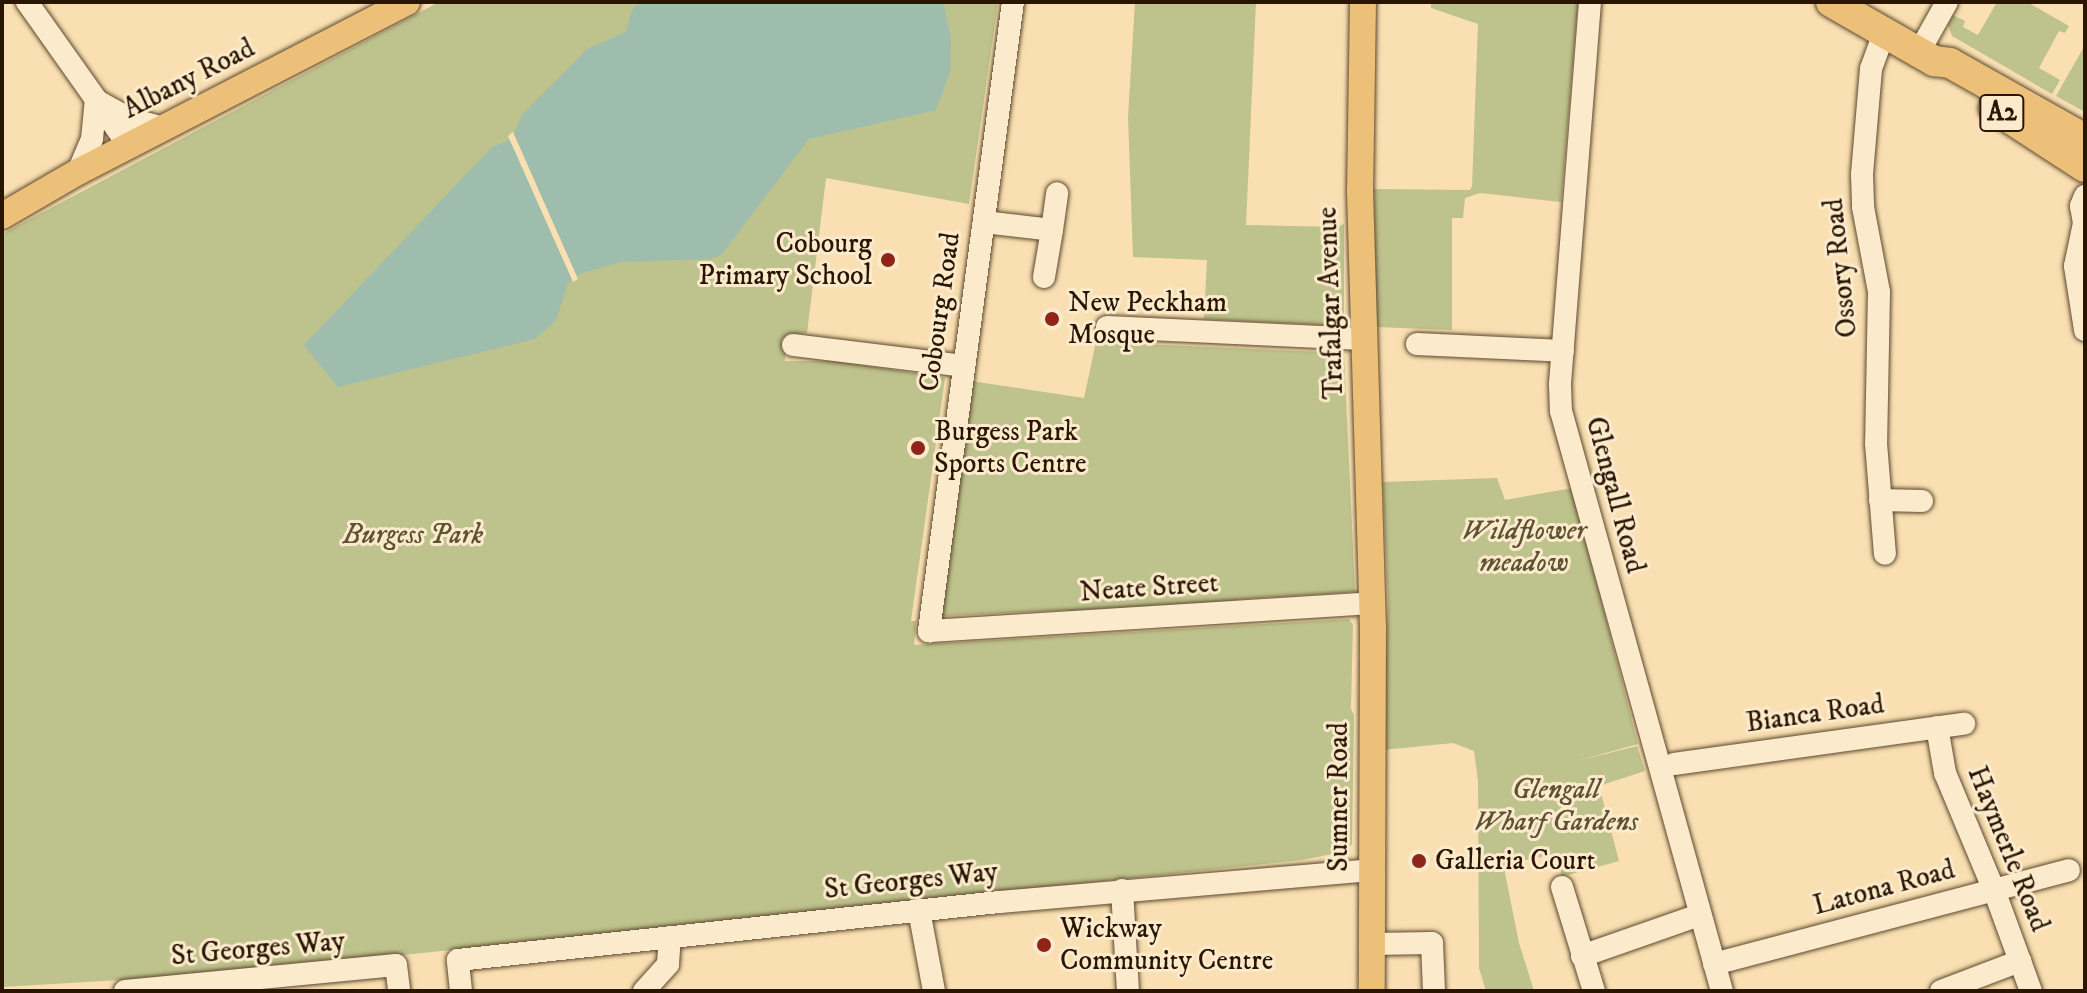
<!DOCTYPE html>
<style>
body{margin:0}
#map{position:relative;width:2087px;height:993px;overflow:hidden;background:#f9dfb1;font-family:"IM FELL DW Pica",serif}
div>[style]{position:absolute}
.green>*{inset:0;background:#bec28c}
.water>*{inset:0;background:#9ebdac}
.pier>*{inset:0;background:#f9dfb1}
.roads{filter:drop-shadow(0 0 2px #5d482e) drop-shadow(0 0 2px #5d482e)}
.minor>*{height:22px;margin:-11px;padding:0 11px;transform-origin:11px;border-radius:11px;background:#fbeacc}
.major>*{height:26px;margin:-13px;padding:0 13px;transform-origin:13px;border-radius:13px;background:#ecc078}
.highway>*{height:30px;margin:-15px;padding:0 15px;transform-origin:15px;border-radius:15px;background:#ecc078}
.dots>*{width:22px;height:22px;translate:-50% -50%;box-sizing:border-box;border:4px solid #fbeacc;border-radius:50%}
span{translate:-50% -50%;white-space:nowrap;text-align:center;line-height:1.15;-webkit-text-stroke:6px #fbeacc;paint-order:stroke}
.shield-label span{padding:2px 6px;background:#fbeacc;border:2px solid;border-radius:6px;-webkit-text-stroke-width:0}
.shield-label{font-size:26px;color:#291502;font-weight:700}
.street-label{font-size:28px;color:#291502}
.poi-label{font-size:28px;color:#291502}
.right{translate:-100% -50%;text-align:right}
.left{translate:0 -50%;text-align:left}
.park-label{font-size:28px;color:#5d5232;font-style:italic}
.frame{position:absolute;inset:0;border:4px solid #291502;pointer-events:none}
</style>
<div id="map">
<div class="green">
<i style="clip-path:polygon(439px 2px,998px 2px,969px 204px,826px 178px,807px 333px,787px 335px,785px 361px,837px 361px,945px 378px,911px 621px,916px 621px,914px 645px,1349px 619px,1353px 625px,1351px 709px,1354px 715px,1352px 844px,1346px 851px,1303px 860px,223px 974px,2px 987px,2px 234px)"></i>
<i style="clip-path:polygon(1135px 2px,1256px 2px,1246px 225px,1337px 227px,1344px 224px,1344px 326px,1204px 319px,1207px 260px,1133px 257px,1128px 117px)"></i>
<i style="clip-path:polygon(1431px 2px,1578px 2px,1561px 202px,1480px 193px,1465px 198px,1463px 218px,1452px 218px,1452px 330px,1376px 327px,1374px 189px,1470px 190px,1472px 186px,1478px 24px,1431px 8px)"></i>
<i style="clip-path:polygon(1997px 2px,2027px 2px,2069px 26px,2065px 33px,2059px 31px,2039px 68px,2060px 80px,2052px 94px,1952px 36px,1948px 25px,1953px 15px,1965px 21px,1963px 27px,1978px 35px)"></i>
<i style="clip-path:polygon(2085px 45px,2085px 112px,2056px 96px)"></i>
<i style="clip-path:polygon(1096px 342px,1344px 353px,1355px 592px,1240px 599px,1219px 606px,1072px 614px,1066px 610px,941px 616px,971px 381px,1084px 398px)"></i>
<i style="clip-path:polygon(1497px 478px,1505px 500px,1572px 488px,1638px 744px,1577px 761px,1637px 746px,1645px 771px,1599px 786px,1619px 861px,1561px 877px,1560px 853px,1507px 864px,1505px 873px,1519px 943px,1534px 991px,1486px 991px,1479px 968px,1478px 781px,1474px 751px,1453px 743px,1383px 750px,1388px 603px,1383px 482px)"></i>
</div>
<div class="water">
<i style="clip-path:polygon(640px 2px,943px 2px,951px 38px,950px 72px,936px 110px,809px 139px,722px 254px,711px 259px,621px 262px,582px 273px,568px 283px,556px 320px,535px 339px,338px 387px,304px 345px,491px 148px,511px 139px,523px 114px,587px 49px,626px 32px,632px 10px)"></i>
</div>
<div class="pier">
<i style="clip-path:polygon(513px 132px,578px 279px,576px 280px,573px 282px,508px 136px)"></i>
</div>
<div class="roads">
<div class="minor">
<i style="left:27px;top:2px;width:176px;rotate:54.7deg"></i>
<i style="left:1013px;top:2px;width:635px;rotate:97.61deg"></i>
<i style="left:929px;top:631px;width:445px;rotate:-3.6deg"></i>
<i style="left:1590px;top:2px;width:384px;rotate:94.5deg"></i>
<i style="left:1560px;top:385px;width:26px;rotate:88deg"></i>
<i style="left:1561px;top:411px;width:602px;rotate:74.49deg"></i>
<i style="left:1884px;top:33px;width:38px;rotate:110deg"></i>
<i style="left:1871px;top:69px;width:106px;rotate:94.9deg"></i>
<i style="left:1862px;top:175px;width:32px;rotate:88deg"></i>
<i style="left:1863px;top:207px;width:86px;rotate:79.3deg"></i>
<i style="left:1879px;top:292px;width:151px;rotate:91.1deg"></i>
<i style="left:1876px;top:443px;width:111px;rotate:85.4deg"></i>
<i style="left:1919px;top:52px;width:57px;rotate:-60.8deg"></i>
<i style="left:101px;top:103px;width:33px;rotate:29deg"></i>
<i style="left:130px;top:119px;width:35px;rotate:15deg"></i>
<i style="left:78px;top:172px;width:36px;rotate:-67deg"></i>
<i style="left:92px;top:139px;width:40px;rotate:-84.3deg"></i>
<i style="left:2085px;top:196px;width:11px;rotate:112deg"></i>
<i style="left:2081px;top:206px;width:17px;rotate:80deg"></i>
<i style="left:2084px;top:223px;width:44px;rotate:101.8deg"></i>
<i style="left:2075px;top:266px;width:65px;rotate:81.1deg"></i>
<i style="left:984px;top:222px;width:68px;rotate:6.7deg"></i>
<i style="left:1052px;top:230px;width:37px;rotate:-82deg"></i>
<i style="left:1044px;top:277px;width:48px;rotate:-80.3deg"></i>
<i style="left:1107px;top:327px;width:256px;rotate:2.7deg"></i>
<i style="left:1417px;top:344px;width:146px;rotate:2.7deg"></i>
<i style="left:793px;top:345px;width:171px;rotate:7deg"></i>
<i style="left:1880px;top:500px;width:42px;rotate:1.4deg"></i>
<i style="left:1937px;top:727px;width:47px;rotate:80.1deg"></i>
<i style="left:1945px;top:773px;width:127px;rotate:67.3deg"></i>
<i style="left:1994px;top:890px;width:108px;rotate:69.9deg"></i>
<i style="left:1674px;top:764px;width:293px;rotate:-7.9deg"></i>
<i style="left:1562px;top:887px;width:109px;rotate:72.9deg"></i>
<i style="left:1122px;top:890px;width:101px;rotate:86.6deg"></i>
<i style="left:919px;top:910px;width:82px;rotate:79.5deg"></i>
<i style="left:1372px;top:944px;width:60px;rotate:-1deg"></i>
<i style="left:1432px;top:943px;width:48px;rotate:87.6deg"></i>
<i style="left:1582px;top:956px;width:124px;rotate:-19.3deg"></i>
<i style="left:1714px;top:964px;width:367px;rotate:-14.8deg"></i>
<i style="left:125px;top:991px;width:272px;rotate:-5.5deg"></i>
<i style="left:396px;top:965px;width:26px;rotate:83deg"></i>
<i style="left:461px;top:991px;width:31px;rotate:-96deg"></i>
<i style="left:458px;top:960px;width:544px;rotate:-6.12deg"></i>
<i style="left:999px;top:902px;width:374px;rotate:-4.9deg"></i>
<i style="left:644px;top:991px;width:36px;rotate:-48deg"></i>
<i style="left:668px;top:964px;width:27px;rotate:-86deg"></i>
<i style="left:1941px;top:991px;width:85px;rotate:-20.8deg"></i>
</div>
<div class="major">
<i style="left:1363px;top:2px;width:189px;rotate:90.9deg"></i>
<i style="left:1360px;top:191px;width:436px;rotate:88.3deg"></i>
<i style="left:1373px;top:627px;width:364px;rotate:90.2deg"></i>
<i style="left:2px;top:216px;width:88px;rotate:-30.1deg"></i>
<i style="left:78px;top:172px;width:370px;rotate:-27.3deg"></i>
</div>
<div class="highway">
<i style="left:1831px;top:2px;width:119px;rotate:29.8deg"></i>
<i style="left:1934px;top:61px;width:16px;rotate:7deg"></i>
<i style="left:1950px;top:63px;width:155px;rotate:29.4deg"></i>
<i style="left:1994px;top:108px;width:108px;rotate:33deg"></i>
</div>
</div>
<div class="dots">
<i style="left:888px;top:260px;background:#8f2418"></i>
<i style="left:1052px;top:319px;background:#8f2418"></i>
<i style="left:918px;top:448px;background:#8f2418"></i>
<i style="left:1419px;top:861px;background:#8f2418"></i>
<i style="left:1044px;top:945px;background:#8f2418"></i>
</div>
<div class="shield-label">
<span style="left:2002px;top:113px">A2</span>
</div>
<div class="street-label">
<span style="left:189px;top:79px;rotate:-27deg">Albany Road</span>
<span style="left:1841px;top:268px;rotate:-96deg">Ossory Road</span>
<span style="left:1331px;top:303px;rotate:-92deg">Trafalgar Avenue</span>
<span style="left:940px;top:312px;rotate:-82deg">Cobourg Road</span>
<span style="left:1615px;top:495px;rotate:75deg">Glengall Road</span>
<span style="left:1149px;top:588px;rotate:-4deg">Neate Street</span>
<span style="left:1815px;top:714px;rotate:-8deg">Bianca Road</span>
<span style="left:1339px;top:797px;rotate:-90deg">Sumner Road</span>
<span style="left:2008px;top:849px;rotate:68deg">Haymerle Road</span>
<span style="left:911px;top:881px;rotate:-6deg">St Georges Way</span>
<span style="left:1884px;top:888px;rotate:-15deg">Latona Road</span>
<span style="left:258px;top:949px;rotate:-5deg">St Georges Way</span>
</div>
<div class="poi-label">
<span class="right" style="left:872px;top:260px">Cobourg<br>Primary School</span>
<span class="left" style="left:1068px;top:319px">New Peckham<br>Mosque</span>
<span class="left" style="left:934px;top:448px">Burgess Park<br>Sports Centre</span>
<span class="left" style="left:1435px;top:861px">Galleria Court</span>
<span class="left" style="left:1060px;top:945px">Wickway<br>Community Centre</span>
</div>
<div class="park-label">
<span style="left:1524px;top:547px">Wildflower<br>meadow</span>
<span style="left:413px;top:535px">Burgess Park</span>
<span style="left:1556px;top:806px">Glengall<br>Wharf Gardens</span>
</div>
<div class="frame"></div>
</div>
